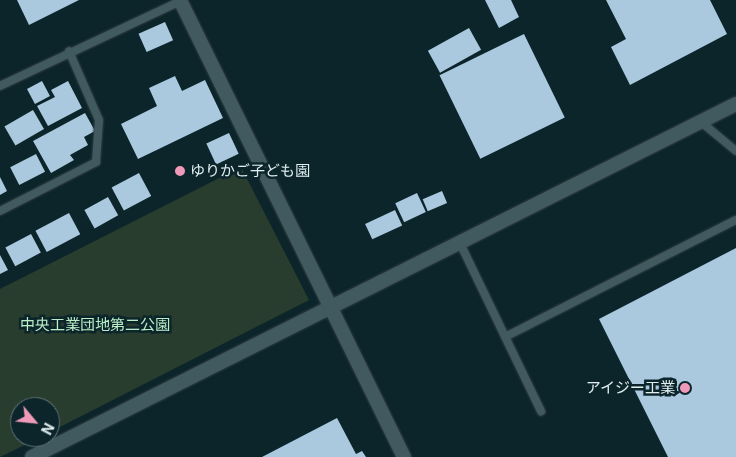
<!DOCTYPE html>
<meta charset="utf-8">
<style>
body{margin:0}
#map{position:relative;width:736px;height:457px;overflow:hidden;background:#0c252a;font-family:Inter,"Noto Sans JP",sans-serif}
div>[style]{position:absolute}
.green>*{inset:0;background:#293d2e}
.building>*{inset:0;background:#aac9df;transform-origin:0 0}
.roads{filter:drop-shadow(0 0 1px #313f43) drop-shadow(0 0 1px #313f43)}
.service>*{height:8px;margin:-4px;padding:0 4px;transform-origin:4px;border-radius:4px;background:#405a5f}
.minor>*{height:14px;margin:-7px;padding:0 7px;transform-origin:7px;border-radius:7px;background:#405a5f}
.tertiary>*{height:14px;margin:-7px;padding:0 7px;transform-origin:7px;border-radius:7px;background:#405a5f}
.dots>*{width:14px;height:14px;translate:-50% -50%;box-sizing:border-box;border:2px solid #0c252a;border-radius:50%}
span{translate:-50% -50%;white-space:nowrap;text-align:center;line-height:1.15;-webkit-text-stroke:5px #0c252a;paint-order:stroke}
.poi-label{font-size:15px;color:#e0eef1}
.left{translate:0 -50%;text-align:left}
.right{translate:-100% -50%;text-align:right}
.park-label{font-size:15px;color:#baeec6}
.north{position:absolute;left:10px;top:397px;width:50px;height:50px;box-sizing:border-box;background:#0c252a;border:1px solid #61757a;border-radius:50%;rotate:118deg;font-size:14px;font-weight:700;line-height:20px;text-align:center;color:#e0eef1}
.north::after{content:'';display:block;margin:auto;width:18px;height:22px;background:#ef9ab8;clip-path:polygon(50% 0,100% 100%,50% 72%,0 100%)}
</style>
<div id="map">
<div class="green">
<i style="clip-path:polygon(241px 167px,309px 300px,50px 432px,50px 407px,20px 407px,20px 437px,41px 437px,0 457px,0 289px)"></i>
</div>
<div class="building">
<i style="clip-path:polygon(17px 0,79px 0,29px 25px)"></i>
<i style="clip-path:polygon(485px 0,511px 0,519px 17px,499px 28px)"></i>
<i style="clip-path:polygon(606px 0,710px 0,727px 34px,630px 85px,611px 47px,626px 39px)"></i>
<i style="left:165px;top:22px;width:20px;height:29px;rotate:66deg"></i>
<i style="left:469px;top:28px;width:25px;height:47px;rotate:61deg"></i>
<i style="left:524px;top:34px;width:93px;height:94px;rotate:64deg"></i>
<i style="clip-path:polygon(175px 76px,182px 91px,205px 80px,223px 118px,138px 159px,121px 124px,157px 106px,149px 88px)"></i>
<i style="left:42px;top:81px;width:17px;height:17px;rotate:62deg"></i>
<i style="clip-path:polygon(68px 81px,82px 108px,48px 126px,37px 106px,55px 97px,51px 90px)"></i>
<i style="left:33px;top:110px;width:22px;height:33px;rotate:60deg"></i>
<i style="clip-path:polygon(85px 113px,95px 131px,84px 137px,88px 145px,70px 155px,74px 160px,51px 173px,33px 141px)"></i>
<i style="left:229px;top:133px;width:23px;height:25px;rotate:65deg"></i>
<i style="left:36px;top:154px;width:20px;height:29px;rotate:63deg"></i>
<i style="left:139px;top:173px;width:26px;height:31px;rotate:62deg"></i>
<i style="clip-path:polygon(0 177px,7px 191px,0 195px)"></i>
<i style="left:442px;top:191px;width:13px;height:21px;rotate:67deg"></i>
<i style="left:417px;top:193px;width:21px;height:24px;rotate:65deg"></i>
<i style="left:108px;top:197px;width:21px;height:27px;rotate:61deg"></i>
<i style="left:395px;top:210px;width:17px;height:33px;rotate:65deg"></i>
<i style="left:69px;top:213px;width:24px;height:38px;rotate:62deg"></i>
<i style="left:31px;top:234px;width:21px;height:29px;rotate:62deg"></i>
<i style="clip-path:polygon(736px 248px,736px 457px,668px 457px,599px 319px)"></i>
<i style="clip-path:polygon(0 255px,8px 270px,0 274px)"></i>
<i style="clip-path:polygon(337px 418px,356px 454px,362px 451px,366px 457px,262px 457px)"></i>
</div>
<div class="roads">
<div class="service">
<i style="left:0;top:86px;width:200px;rotate:-25.2deg"></i>
<i style="left:701px;top:122px;width:45px;rotate:39.6deg"></i>
<i style="left:0;top:211px;width:108px;rotate:-27deg"></i>
<i style="left:96px;top:162px;width:42px;rotate:-85.9deg"></i>
<i style="left:99px;top:120px;width:75px;rotate:-113.5deg"></i>
<i style="left:460px;top:243px;width:187px;rotate:64.3deg"></i>
<i style="left:505px;top:337px;width:259px;rotate:-26.9deg"></i>
</div>
<div class="minor">
<i style="left:32px;top:457px;width:788px;rotate:-26.63deg"></i>
</div>
<div class="tertiary">
<i style="left:180px;top:0;width:509px;rotate:63.89deg"></i>
</div>
</div>
<div class="dots">
<i style="left:180px;top:171px;background:#ef9ab8"></i>
<i style="left:685px;top:388px;background:#ef9ab8"></i>
</div>
<div class="poi-label">
<span class="left" style="left:190px;top:171px">ゆりかご子ども園</span>
<span class="right" style="left:675px;top:388px">アイジー工業</span>
</div>
<div class="park-label">
<span style="left:95px;top:325px">中央工業団地第二公園</span>
</div>
<div class="north">N</div>
</div>
